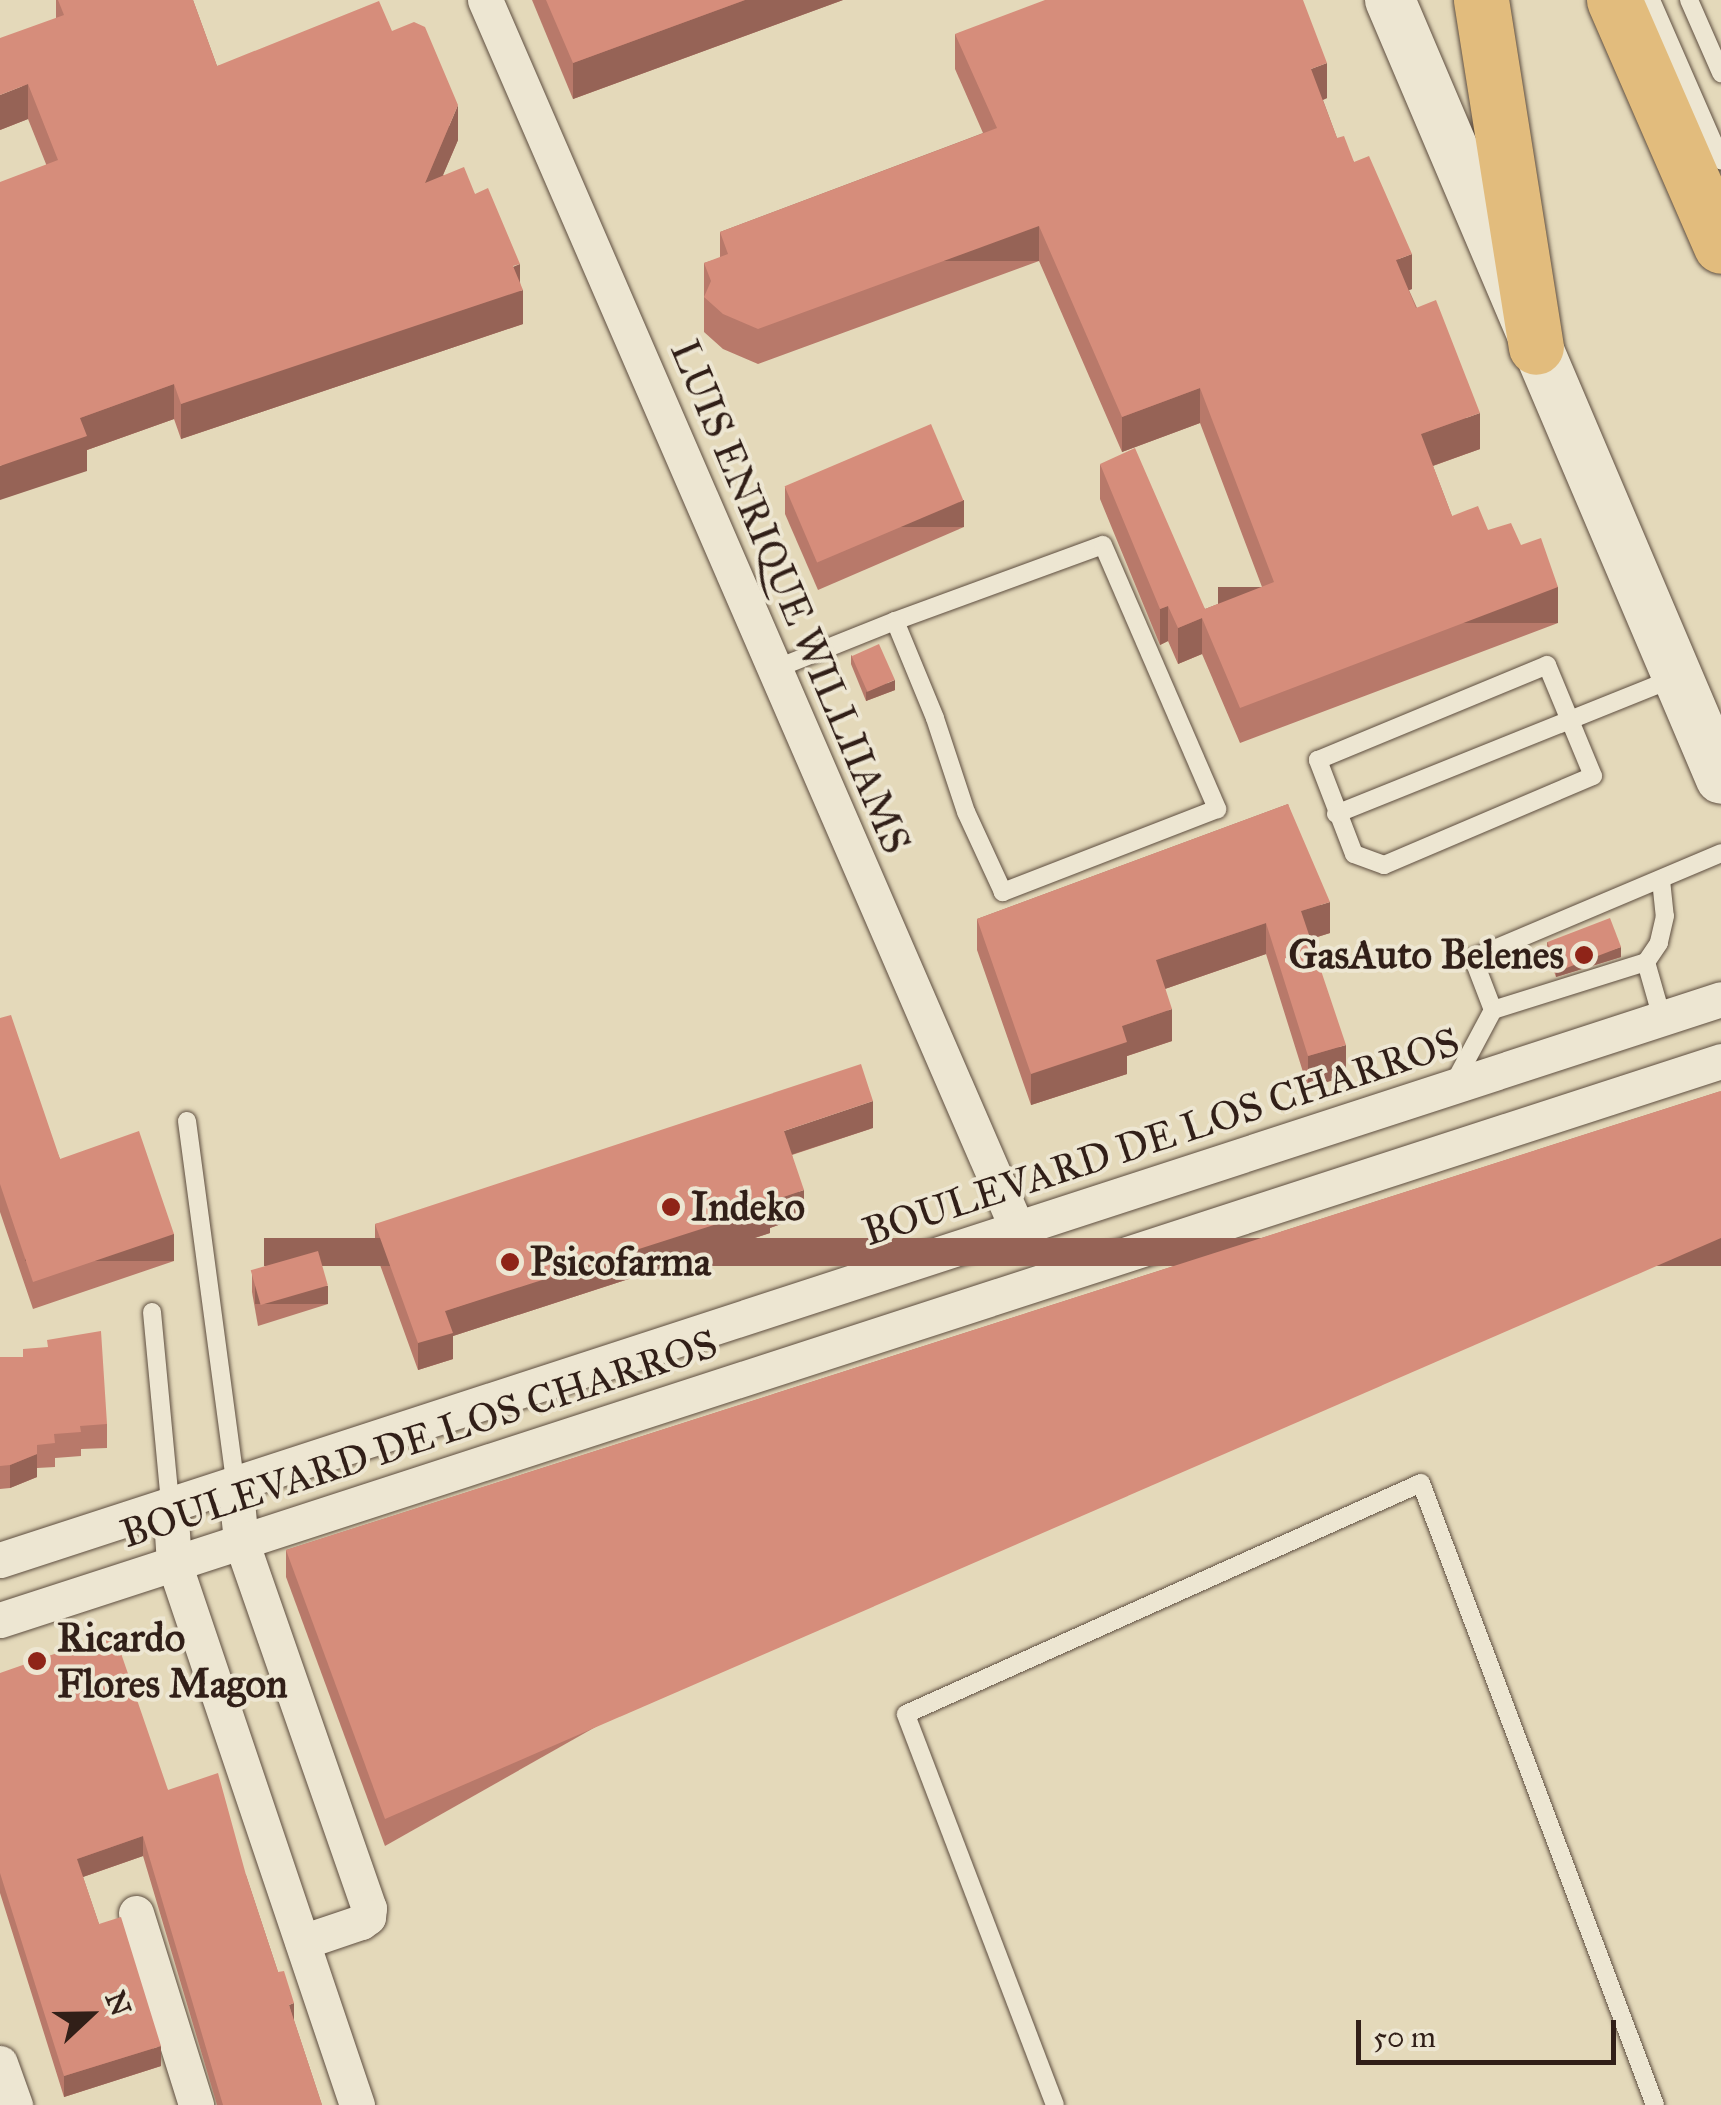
<!DOCTYPE html>
<style>
body{margin:0}
#map{position:relative;width:1721px;height:2105px;overflow:hidden;background:#e4d9ba;font-family:"IM FELL Great Primer",serif}
div>[style]{position:absolute}
.roads{filter:drop-shadow(0 0 2px #5e4e40) drop-shadow(0 0 2px #5e4e40)}
.service>*{height:18px;margin:-9px;padding:0 9px;transform-origin:9px;border-radius:9px;background:#ede6d2}
.minor>*{height:35px;margin:-17.5px;padding:0 17.5px;transform-origin:17.5px;border-radius:17.5px;background:#ede6d2}
.secondary>*{height:50px;margin:-25px;padding:0 25px;transform-origin:25px;border-radius:25px;background:#ede6d2}
.motorway>*{height:55px;margin:-27.5px;padding:0 27.5px;transform-origin:27.5px;border-radius:27.5px;background:#e2bc7d}
.wall>*{inset:0;background:#b8796a}
.shaded-wall>*{inset:0;background:#966356;transform-origin:0 0}
.building>*{inset:0;background:#d68d7b;transform-origin:0 0}
.dots>*{width:28px;height:28px;translate:-50% -50%;box-sizing:border-box;border:5px solid #ede6d2;border-radius:50%}
span{translate:-50% -50%;white-space:nowrap;text-align:center;line-height:1.15;-webkit-text-stroke:8px #ede6d2;paint-order:stroke}
.street-label{font-size:40px;color:#311f18}
.poi-label{font-size:40px;color:#311f18;font-weight:700}
.right{translate:-100% -50%;text-align:right}
.left{translate:0 -50%;text-align:left}
.north{position:absolute;left:40px;top:1965px;width:100px;height:100px;-webkit-text-stroke:8px #ede6d2;paint-order:stroke;rotate:68deg;font-size:28px;font-weight:700;line-height:40px;text-align:center;color:#311f18}
.north::after{content:'';display:block;margin:auto;width:35px;height:45px;background:#311f18;clip-path:polygon(50% 0,100% 100%,50% 72%,0 100%)}
.scale{position:absolute;left:1356px;top:2020px;width:260px;height:45px;box-sizing:border-box;border:5px solid #311f18;border-top:0;padding-left:12px;font-size:30px;line-height:35px;white-space:nowrap;color:#311f18;-webkit-text-stroke:8px #ede6d2;paint-order:stroke}
</style>
<div id="map">
<div class="roads">
<div class="service">
<i style="left:1651px;top:0;width:175px;rotate:66.4deg"></i>
<i style="left:1689px;top:0;width:80px;rotate:66.3deg"></i>
<i style="left:1547px;top:665px;width:120px;rotate:67.5deg"></i>
<i style="left:1593px;top:776px;width:227px;rotate:156.9deg"></i>
<i style="left:1384px;top:865px;width:32px;rotate:-160deg"></i>
<i style="left:1354px;top:854px;width:101px;rotate:-111deg"></i>
<i style="left:1318px;top:760px;width:248px;rotate:-22.5deg"></i>
<i style="left:775px;top:669px;width:129px;rotate:-21.8deg"></i>
<i style="left:895px;top:621px;width:221px;rotate:-20.1deg"></i>
<i style="left:1103px;top:545px;width:288px;rotate:66.6deg"></i>
<i style="left:1217px;top:809px;width:230px;rotate:158.8deg"></i>
<i style="left:1003px;top:892px;width:88px;rotate:-114.8deg"></i>
<i style="left:966px;top:812px;width:99px;rotate:-108.3deg"></i>
<i style="left:935px;top:718px;width:105px;rotate:-112.4deg"></i>
<i style="left:1336px;top:814px;width:364px;rotate:-21.9deg"></i>
<i style="left:1661px;top:880px;width:36px;rotate:84deg"></i>
<i style="left:1665px;top:916px;width:28px;rotate:103deg"></i>
<i style="left:1659px;top:943px;width:23px;rotate:124deg"></i>
<i style="left:1646px;top:962px;width:160px;rotate:162.6deg"></i>
<i style="left:1493px;top:1010px;width:56px;rotate:-111deg"></i>
<i style="left:1473px;top:958px;width:269px;rotate:-22.9deg"></i>
<i style="left:1646px;top:962px;width:58px;rotate:74.1deg"></i>
<i style="left:1453px;top:1085px;width:85px;rotate:-61.9deg"></i>
<i style="left:187px;top:1121px;width:365px;rotate:82.4deg"></i>
<i style="left:152px;top:1312px;width:193px;rotate:84.6deg"></i>
<i style="left:1055px;top:2105px;width:418px;rotate:-110.9deg"></i>
<i style="left:906px;top:1714px;width:564px;rotate:-24.16deg"></i>
<i style="left:1421px;top:1483px;width:665px;rotate:69.38deg"></i>
</div>
<div class="minor">
<i style="left:485px;top:0;width:1338px;rotate:66.58deg"></i>
<i style="left:235px;top:1483px;width:58px;rotate:84.1deg"></i>
<i style="left:241px;top:1541px;width:389px;rotate:70.8deg"></i>
<i style="left:369px;top:1908px;width:9px;rotate:96deg"></i>
<i style="left:368px;top:1917px;width:9px;rotate:144deg"></i>
<i style="left:361px;top:1922px;width:62px;rotate:161.3deg"></i>
<i style="left:170px;top:1504px;width:59px;rotate:86.1deg"></i>
<i style="left:174px;top:1563px;width:572px;rotate:71.34deg"></i>
<i style="left:0;top:1560px;width:1810px;rotate:-18.05deg"></i>
<i style="left:0;top:1620px;width:1810px;rotate:-17.99deg"></i>
<i style="left:136px;top:1913px;width:201px;rotate:72.6deg"></i>
<i style="left:0;top:2063px;width:45px;rotate:70.3deg"></i>
</div>
<div class="secondary">
<i style="left:1390px;top:0;width:846px;rotate:66.98deg"></i>
</div>
<div class="motorway">
<i style="left:1481px;top:0;width:351px;rotate:81deg"></i>
<i style="left:1614px;top:0;width:268px;rotate:66.5deg"></i>
</div>
</div>
<div class="wall">
<i style="clip-path:polygon(56px 0,193px 0,217px 66px,392px 31px,458px 140px,443px 175px,475px 194px,520px 281px,523px 324px,181px 439px,174px 419px,87px 450px,87px 471px,46px 164px,28px 119px,0 130px,56px 18px)"></i>
<i style="clip-path:polygon(532px 0,843px 0,573px 99px)"></i>
<i style="clip-path:polygon(955px 34px,1327px 98px,1323px 100px,1337px 138px,1354px 162px,1412px 289px,1409px 290px,1480px 449px,1433px 466px,1452px 516px,1488px 530px,1558px 623px,1240px 743px,1202px 654px,1178px 664px,1168px 641px,1160px 645px,1100px 499px,1100px 464px,1205px 609px,1262px 587px,1200px 423px,1122px 452px,1039px 261px,758px 364px,723px 349px,704px 332px,704px 263px,720px 258px,720px 232px,983px 133px,955px 69px)"></i>
<i style="clip-path:polygon(785px 487px,964px 527px,818px 590px,785px 514px)"></i>
<i style="clip-path:polygon(851px 655px,895px 690px,866px 701px,851px 664px)"></i>
<i style="clip-path:polygon(1288px 804px,1330px 933px,1311px 939px,1346px 1076px,1308px 1088px,1266px 954px,1165px 989px,1172px 1041px,1127px 1056px,1127px 1074px,1031px 1105px,977px 950px,977px 919px)"></i>
<i style="clip-path:polygon(1547px 942px,1621px 957px,1556px 977px,1547px 951px)"></i>
<i style="clip-path:polygon(0 1018px,60px 1159px,174px 1261px,33px 1309px,0 1212px)"></i>
<i style="clip-path:polygon(1721px 1091px,385px 1846px,286px 1577px,286px 1550px)"></i>
<i style="clip-path:polygon(873px 1128px,792px 1155px,804px 1216px,770px 1228px,770px 1233px,453px 1336px,453px 1359px,418px 1370px,375px 1251px,375px 1224px)"></i>
<i style="clip-path:polygon(252px 1273px,328px 1304px,258px 1326px,252px 1292px)"></i>
<i style="clip-path:polygon(0 1357px,107px 1424px,107px 1448px,81px 1449px,81px 1456px,55px 1458px,55px 1467px,37px 1468px,37px 1477px,10px 1488px,0 1489px)"></i>
<i style="clip-path:polygon(0 1673px,168px 1790px,246px 1875px,322px 2105px,217px 2105px,143px 1856px,83px 1877px,99px 1924px,161px 2066px,64px 2097px,0 1893px)"></i>
</div>
<div class="shaded-wall">
<i style="clip-path:polygon(745px 0,843px 0,573px 99px,573px 63px)"></i>
<i style="clip-path:polygon(1327px 63px,1327px 98px,1311px 105px,1311px 69px)"></i>
<i style="clip-path:polygon(28px 84px,28px 119px,0 130px,0 95px)"></i>
<i style="clip-path:polygon(458px 105px,458px 140px,425px 217px,425px 183px)"></i>
<i style="left:1039px;top:226px;width:35px;height:299px;rotate:90deg"></i>
<i style="clip-path:polygon(1412px 254px,1412px 289px,1396px 295px,1396px 260px)"></i>
<i style="clip-path:polygon(520px 264px,520px 291px,523px 290px,523px 324px,181px 439px,181px 404px)"></i>
<i style="clip-path:polygon(174px 384px,174px 419px,87px 450px,87px 471px,0 500px,0 466px,80px 418px)"></i>
<i style="clip-path:polygon(1200px 388px,1200px 423px,1122px 452px,1122px 417px)"></i>
<i style="clip-path:polygon(1480px 413px,1480px 449px,1421px 470px,1421px 434px)"></i>
<i style="left:964px;top:500px;width:27px;height:159px;rotate:90deg"></i>
<i style="left:1558px;top:587px;width:36px;height:340px;rotate:90deg"></i>
<i style="clip-path:polygon(1168px 606px,1168px 641px,1160px 645px,1160px 609px)"></i>
<i style="clip-path:polygon(1202px 618px,1202px 654px,1178px 664px,1178px 628px)"></i>
<i style="clip-path:polygon(895px 680px,895px 690px,866px 701px,866px 692px)"></i>
<i style="clip-path:polygon(1330px 902px,1330px 933px,1301px 942px,1301px 911px)"></i>
<i style="clip-path:polygon(1266px 923px,1266px 954px,1156px 992px,1156px 960px)"></i>
<i style="clip-path:polygon(1621px 947px,1621px 957px,1556px 977px,1556px 968px)"></i>
<i style="clip-path:polygon(1172px 1009px,1172px 1041px,1127px 1056px,1127px 1074px,1031px 1105px,1031px 1074px,1122px 1026px)"></i>
<i style="clip-path:polygon(1346px 1045px,1346px 1076px,1308px 1088px,1308px 1056px)"></i>
<i style="clip-path:polygon(873px 1101px,873px 1128px,784px 1157px,784px 1131px)"></i>
<i style="clip-path:polygon(804px 1190px,804px 1216px,770px 1228px,770px 1233px,453px 1336px,453px 1359px,418px 1370px,418px 1343px,445px 1311px)"></i>
<i style="left:174px;top:1234px;width:27px;height:149px;rotate:90deg"></i>
<i style="left:1721px;top:1238px;width:28px;height:1457px;rotate:90deg"></i>
<i style="left:328px;top:1286px;width:18px;height:73px;rotate:90deg"></i>
<i style="clip-path:polygon(37px 1454px,37px 1477px,10px 1488px,10px 1465px)"></i>
<i style="clip-path:polygon(143px 1836px,143px 1856px,77px 1879px,77px 1859px)"></i>
<i style="clip-path:polygon(294px 2003px,294px 2023px,289px 2005px)"></i>
<i style="clip-path:polygon(161px 2046px,161px 2066px,64px 2097px,64px 2076px)"></i>
</div>
<div class="building">
<i style="clip-path:polygon(58px 0,193px 0,217px 66px,379px 1px,392px 31px,414px 22px,425px 27px,458px 105px,425px 183px,464px 167px,475px 194px,488px 188px,520px 264px,513px 266px,523px 290px,181px 404px,174px 384px,80px 418px,87px 436px,0 466px,0 182px,58px 160px,28px 84px,0 95px,0 38px,64px 15px)"></i>
<i style="clip-path:polygon(546px 0,745px 0,573px 63px)"></i>
<i style="clip-path:polygon(1045px 0,1303px 0,1327px 63px,1311px 69px,1337px 138px,1344px 136px,1354px 162px,1369px 156px,1412px 254px,1396px 260px,1416px 308px,1436px 300px,1480px 413px,1421px 434px,1452px 516px,1478px 506px,1488px 530px,1511px 523px,1521px 545px,1541px 538px,1558px 587px,1240px 708px,1202px 618px,1178px 628px,1168px 606px,1160px 609px,1100px 464px,1135px 448px,1205px 609px,1274px 582px,1200px 388px,1122px 417px,1039px 226px,758px 329px,723px 314px,704px 297px,711px 281px,704px 263px,728px 254px,720px 232px,997px 128px,955px 34px)"></i>
<i style="left:931px;top:424px;width:83px;height:159px;rotate:67deg"></i>
<i style="left:879px;top:644px;width:39px;height:30px;rotate:66deg"></i>
<i style="clip-path:polygon(1288px 804px,1330px 902px,1301px 911px,1346px 1045px,1308px 1056px,1266px 923px,1156px 960px,1172px 1009px,1122px 1026px,1127px 1042px,1031px 1074px,977px 919px)"></i>
<i style="left:1610px;top:918px;width:31px;height:67px;rotate:69deg"></i>
<i style="clip-path:polygon(11px 1015px,60px 1159px,139px 1131px,174px 1234px,33px 1282px,0 1184px,0 1018px)"></i>
<i style="clip-path:polygon(861px 1064px,873px 1101px,784px 1131px,804px 1190px,768px 1202px,770px 1207px,445px 1311px,453px 1333px,418px 1343px,375px 1224px)"></i>
<i style="clip-path:polygon(1721px 1091px,1721px 1238px,385px 1819px,286px 1550px)"></i>
<i style="left:318px;top:1251px;width:36px;height:70px;rotate:74deg"></i>
<i style="clip-path:polygon(101px 1331px,107px 1424px,80px 1426px,81px 1432px,54px 1434px,55px 1443px,37px 1445px,37px 1454px,10px 1465px,0 1466px,0 1357px,23px 1357px,23px 1349px,48px 1347px,47px 1340px)"></i>
<i style="clip-path:polygon(114px 1633px,168px 1790px,218px 1773px,246px 1875px,278px 1972px,284px 1971px,294px 2003px,289px 2005px,322px 2105px,223px 2105px,143px 1836px,77px 1859px,99px 1924px,121px 1917px,161px 2046px,64px 2076px,0 1873px,0 1673px)"></i>
</div>
<div class="dots">
<i style="left:1584px;top:955px;background:#8f2418"></i>
<i style="left:671px;top:1207px;background:#8f2418"></i>
<i style="left:510px;top:1262px;background:#8f2418"></i>
<i style="left:37px;top:1661px;background:#8f2418"></i>
</div>
<div class="street-label">
<span style="left:790px;top:597px;rotate:67deg">LUIS ENRIQUE WILLIIAMS</span>
<span style="left:1161px;top:1137px;rotate:-18deg">BOULEVARD DE LOS CHARROS</span>
<span style="left:419px;top:1439px;rotate:-18deg">BOULEVARD DE LOS CHARROS</span>
</div>
<div class="poi-label">
<span class="right" style="left:1564px;top:955px">GasAuto Belenes</span>
<span class="left" style="left:691px;top:1207px">Indeko</span>
<span class="left" style="left:530px;top:1262px">Psicofarma</span>
<span class="left" style="left:57px;top:1661px">Ricardo<br>Flores Magon</span>
</div>
<div class="north">N</div>
<div class="scale">50 m</div>
</div>
